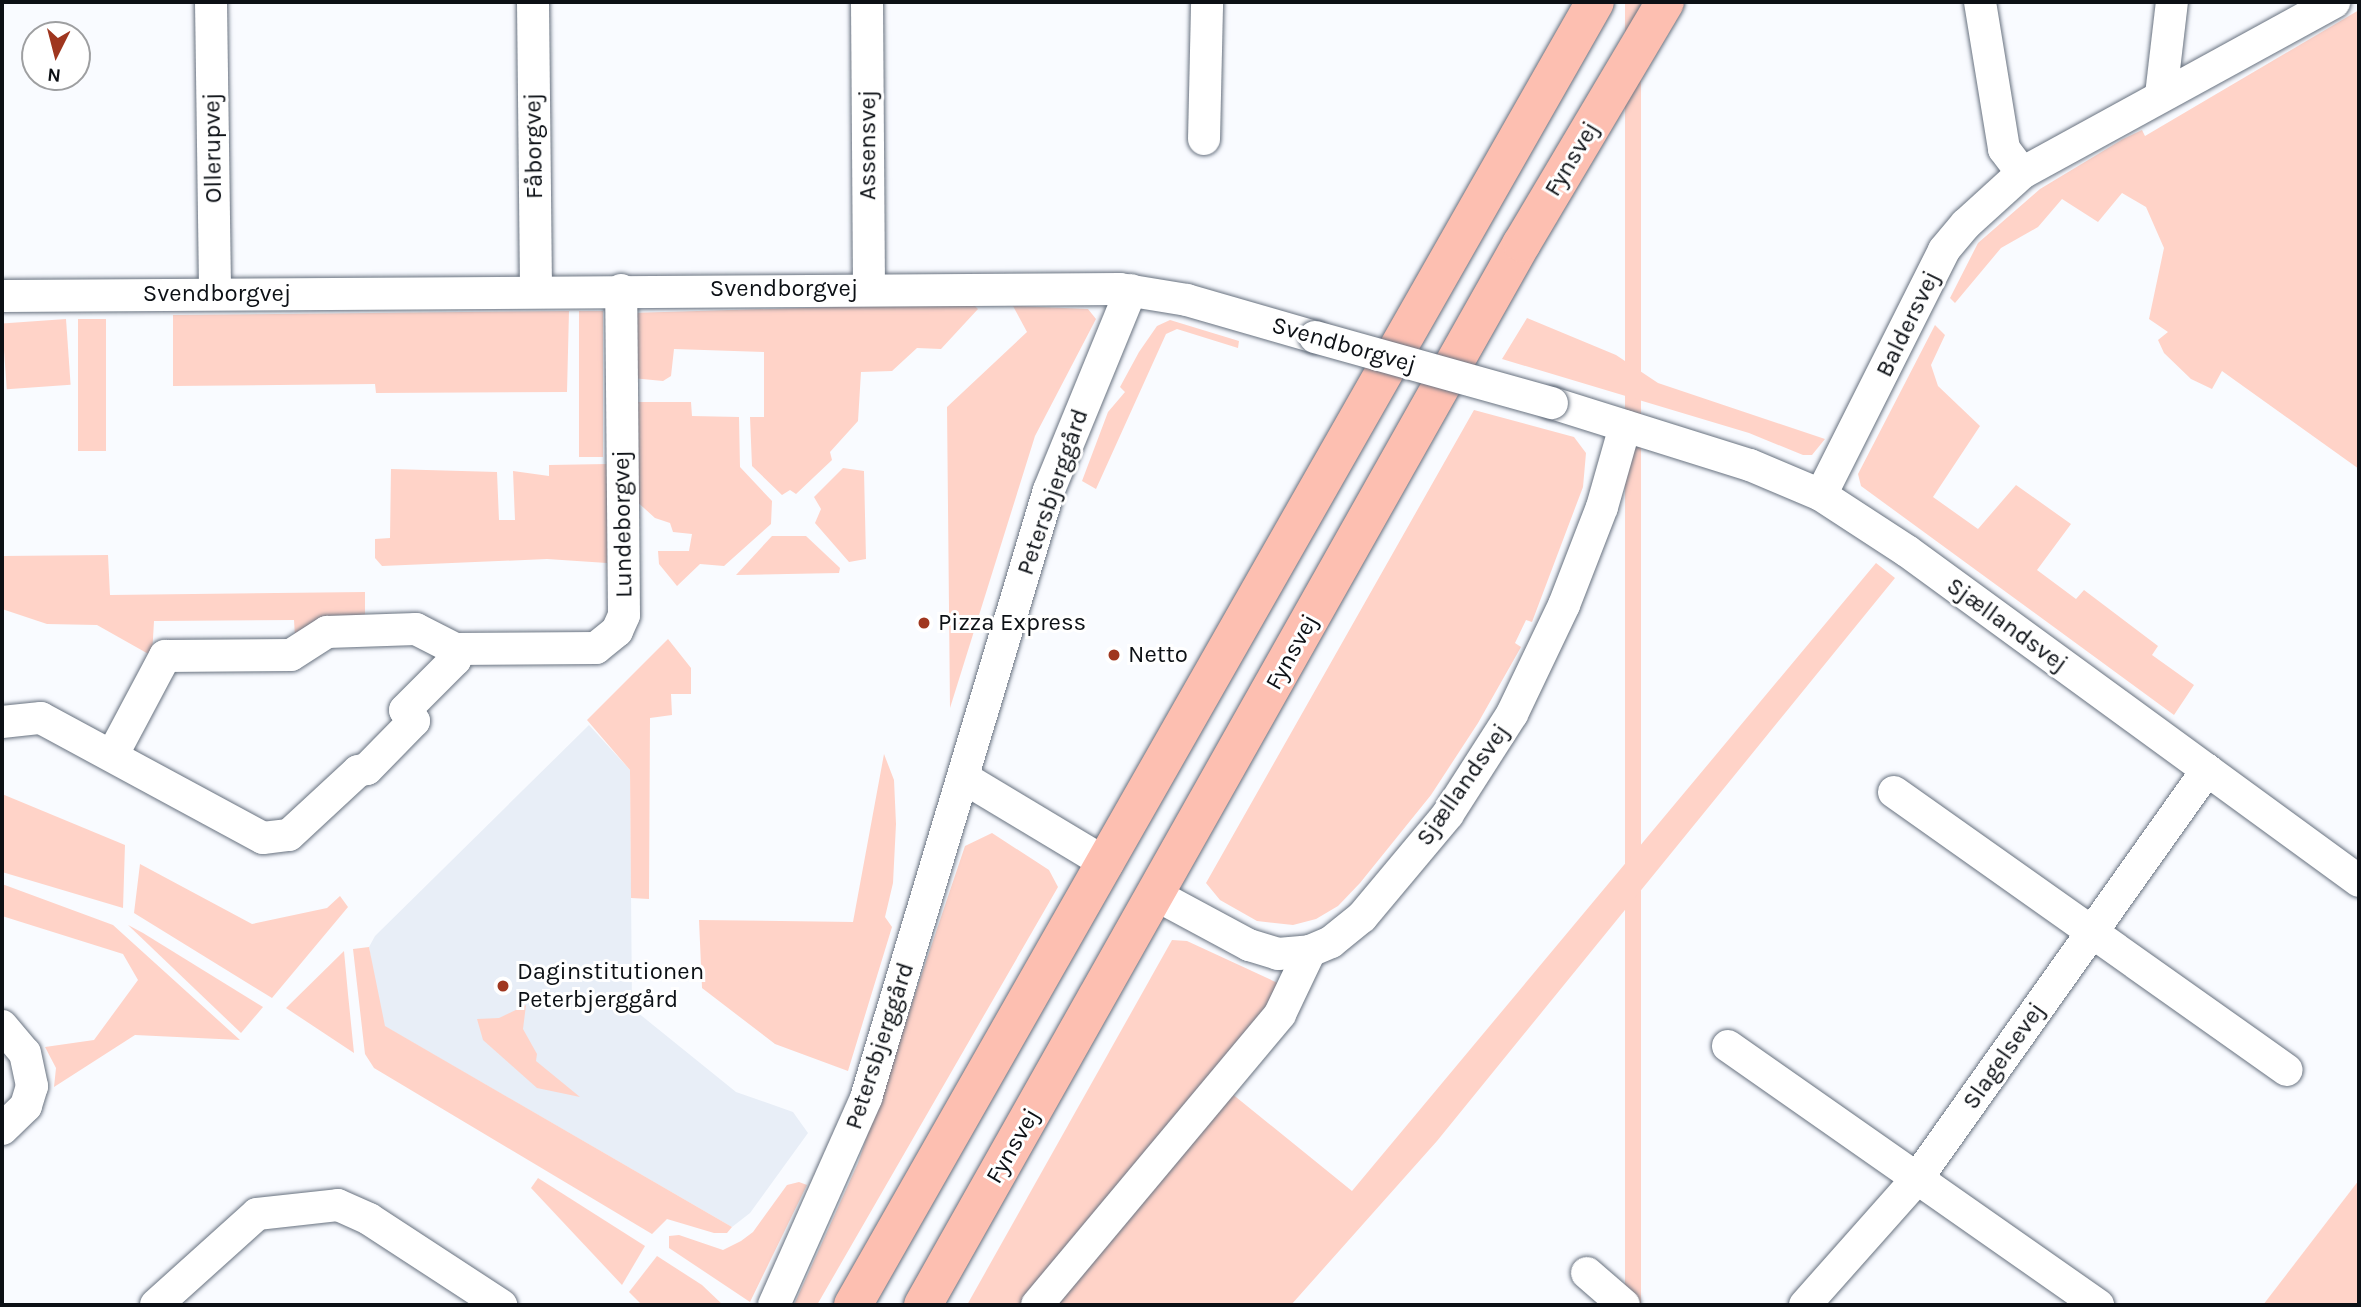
<!DOCTYPE html>
<meta charset="utf-8">
<style>
body{margin:0}
#map{position:relative;width:2361px;height:1307px;overflow:hidden;background:#f9fbff;font-family:Karla,sans-serif}
div>[style]{position:absolute}
.built>*{inset:0;background:#e8eef7}
.green>*{inset:0;background:#ffd3c8;transform-origin:0 0}
.roads{filter:drop-shadow(0 0 2px #687280) drop-shadow(0 0 2px #687280)}
.minor>*{height:32px;margin:-16px;padding:0 16px;transform-origin:16px;border-radius:16px;background:#fff}
.major>*{height:38px;margin:-19px;padding:0 19px;transform-origin:19px;border-radius:19px;background:#fdbfb1}
.bridges{filter:drop-shadow(0 0 2px #687280) drop-shadow(0 0 2px #687280)}
.minor-bridge>*{height:32px;margin:-16px;padding:0 16px;transform-origin:16px;border-radius:16px;background:#fff}
.dots>*{width:19px;height:19px;translate:-50% -50%;box-sizing:border-box;border:4px solid #fff;border-radius:50%}
span{translate:-50% -50%;white-space:nowrap;text-align:center;line-height:1.15;-webkit-text-stroke:6px #fff;paint-order:stroke}
.street-label{font-size:24px;color:#0c1015}
.poi-label{font-size:24px;color:#0c1015}
.left{translate:0 -50%;text-align:left}
.frame{position:absolute;inset:0;border:4px solid #0c1015;pointer-events:none}
.north{position:absolute;left:21px;top:21px;width:70px;height:70px;box-sizing:border-box;background:#fff;border:2px solid #9e9fa1;border-radius:50%;rotate:186deg;font-size:19px;font-weight:700;line-height:28px;text-align:center;color:#0c1015}
.north::after{content:'';display:block;margin:auto;width:24px;height:32px;background:#9f361f;clip-path:polygon(50% 0,100% 100%,50% 72%,0 100%)}
</style>
<div id="map">
<div class="built">
<i style="clip-path:polygon(589px 725px,630px 770px,632px 1008px,736px 1092px,793px 1112px,808px 1133px,750px 1213px,732px 1227px,384px 1026px,380px 1018px,369px 947px,375px 936px)"></i>
</div>
<div class="green">
<i style="left:1625px;top:2px;width:16px;height:1497px"></i>
<i style="clip-path:polygon(2359px 10px,2359px 469px,2222px 371px,2212px 389px,2191px 379px,2164px 353px,2158px 340px,2168px 332px,2149px 319px,2164px 248px,2146px 207px,2122px 193px,2098px 222px,2062px 199px,2038px 227px,2001px 248px,1955px 303px,1950px 298px,1978px 243px,2040px 189px,2123px 139px,2142px 130px,2145px 136px)"></i>
<i style="clip-path:polygon(972px 303px,978px 309px,941px 349px,917px 348px,892px 371px,861px 372px,858px 421px,830px 452px,832px 460px,796px 494px,790px 490px,782px 495px,752px 466px,750px 417px,764px 417px,764px 352px,674px 349px,671px 376px,663px 381px,632px 378px,631px 313px)"></i>
<i style="clip-path:polygon(1013px 306px,1088px 309px,1096px 319px,1035px 436px,950px 708px,947px 407px,1027px 332px)"></i>
<i style="clip-path:polygon(569px 311px,567px 392px,376px 393px,375px 384px,173px 386px,173px 315px)"></i>
<i style="left:579px;top:311px;width:24px;height:146px"></i>
<i style="clip-path:polygon(1527px 318px,1616px 355px,1658px 383px,1825px 439px,1812px 455px,1803px 455px,1749px 433px,1502px 359px)"></i>
<i style="left:66px;top:319px;width:66px;height:64px;rotate:86deg"></i>
<i style="left:78px;top:319px;width:28px;height:132px"></i>
<i style="clip-path:polygon(1170px 320px,1239px 341px,1238px 348px,1177px 329px,1166px 334px,1096px 489px,1082px 481px,1108px 412px,1125px 392px,1120px 387px,1139px 352px,1157px 326px)"></i>
<i style="clip-path:polygon(1935px 325px,1945px 335px,1931px 365px,1938px 386px,1980px 426px,1933px 497px,1978px 529px,2016px 485px,2071px 524px,2037px 570px,2076px 599px,2084px 590px,2158px 646px,2152px 655px,2194px 685px,2174px 715px,1861px 486px,1858px 474px)"></i>
<i style="clip-path:polygon(633px 402px,691px 402px,692px 416px,739px 417px,740px 467px,772px 501px,771px 524px,724px 566px,700px 564px,677px 586px,659px 564px,658px 551px,689px 551px,692px 534px,673px 532px,670px 523px,655px 518px,634px 499px)"></i>
<i style="clip-path:polygon(1474px 410px,1574px 437px,1586px 453px,1583px 487px,1532px 622px,1526px 620px,1515px 643px,1521px 647px,1478px 723px,1431px 795px,1360px 883px,1338px 906px,1316px 919px,1293px 925px,1257px 921px,1220px 900px,1206px 883px)"></i>
<i style="clip-path:polygon(607px 464px,607px 563px,547px 559px,382px 566px,375px 558px,375px 539px,390px 538px,391px 469px,497px 472px,499px 520px,515px 520px,513px 471px,549px 476px,549px 465px)"></i>
<i style="clip-path:polygon(843px 468px,864px 471px,866px 559px,849px 562px,815px 523px,821px 509px,814px 497px)"></i>
<i style="clip-path:polygon(772px 536px,806px 536px,840px 568px,839px 573px,736px 575px)"></i>
<i style="clip-path:polygon(108px 555px,110px 595px,365px 592px,365px 616px,319px 618px,295px 637px,294px 620px,154px 621px,152px 656px,97px 625px,47px 624px,2px 609px,2px 556px)"></i>
<i style="clip-path:polygon(1876px 563px,1895px 578px,1437px 1141px,1291px 1305px,1050px 1305px,1231px 1093px,1352px 1191px)"></i>
<i style="clip-path:polygon(668px 639px,691px 668px,691px 694px,671px 694px,672px 715px,650px 718px,649px 899px,631px 898px,630px 770px,587px 720px)"></i>
<i style="clip-path:polygon(884px 754px,894px 780px,896px 824px,893px 883px,885px 917px,892px 927px,848px 1071px,775px 1044px,702px 988px,699px 920px,853px 922px)"></i>
<i style="clip-path:polygon(2px 794px,125px 845px,123px 908px,2px 872px)"></i>
<i style="clip-path:polygon(992px 833px,1049px 870px,1058px 887px,817px 1305px,794px 1305px,858px 1163px,965px 846px)"></i>
<i style="clip-path:polygon(140px 864px,252px 924px,327px 908px,340px 896px,348px 907px,272px 998px,134px 913px)"></i>
<i style="clip-path:polygon(2px 884px,113px 925px,240px 1040px,135px 1035px,54px 1087px,56px 1068px,45px 1047px,94px 1040px,138px 980px,123px 954px,2px 916px)"></i>
<i style="clip-path:polygon(128px 925px,143px 933px,263px 1007px,241px 1033px)"></i>
<i style="clip-path:polygon(1172px 940px,1187px 941px,1282px 985px,1278px 998px,1025px 1305px,967px 1305px)"></i>
<i style="clip-path:polygon(369px 947px,385px 1026px,732px 1227px,727px 1233px,714px 1233px,667px 1219px,652px 1234px,374px 1068px,365px 1054px,353px 949px)"></i>
<i style="clip-path:polygon(344px 951px,348px 994px,354px 1053px,286px 1008px)"></i>
<i style="clip-path:polygon(526px 1005px,523px 1029px,537px 1054px,536px 1061px,580px 1097px,537px 1088px,483px 1040px,477px 1019px,499px 1018px)"></i>
<i style="clip-path:polygon(538px 1178px,645px 1246px,622px 1285px,531px 1188px)"></i>
<i style="clip-path:polygon(2359px 1180px,2359px 1305px,2263px 1305px)"></i>
<i style="clip-path:polygon(799px 1182px,807px 1185px,750px 1302px,669px 1248px,669px 1236px,679px 1235px,723px 1250px,741px 1241px,753px 1232px,787px 1185px)"></i>
<i style="clip-path:polygon(657px 1256px,702px 1285px,723px 1305px,642px 1305px,629px 1292px)"></i>
</div>
<div class="roads">
<div class="minor">
<i style="left:211px;top:2px;width:292px;rotate:89.2deg"></i>
<i style="left:533px;top:2px;width:289px;rotate:89.4deg"></i>
<i style="left:867px;top:2px;width:286px;rotate:89.6deg"></i>
<i style="left:1980px;top:2px;width:149px;rotate:80.7deg"></i>
<i style="left:2004px;top:149px;width:30px;rotate:53deg"></i>
<i style="left:2161px;top:95px;width:94px;rotate:-83.3deg"></i>
<i style="left:1204px;top:139px;width:137px;rotate:-88.7deg"></i>
<i style="left:2px;top:296px;width:1118px;rotate:-0.36deg"></i>
<i style="left:1120px;top:289px;width:68px;rotate:9.3deg"></i>
<i style="left:1187px;top:300px;width:133px;rotate:16.1deg"></i>
<i style="left:1552px;top:403px;width:207px;rotate:17.4deg"></i>
<i style="left:1750px;top:465px;width:77px;rotate:22.9deg"></i>
<i style="left:1821px;top:495px;width:103px;rotate:33.1deg"></i>
<i style="left:1907px;top:551px;width:560px;rotate:36.13deg"></i>
<i style="left:1821px;top:495px;width:274px;rotate:-63.3deg"></i>
<i style="left:1944px;top:250px;width:34px;rotate:-50deg"></i>
<i style="left:1966px;top:224px;width:76px;rotate:-42.3deg"></i>
<i style="left:2022px;top:173px;width:356px;rotate:-28.7deg"></i>
<i style="left:2px;top:722px;width:39px;rotate:-6deg"></i>
<i style="left:41px;top:718px;width:252px;rotate:28.4deg"></i>
<i style="left:263px;top:838px;width:26px;rotate:-7deg"></i>
<i style="left:289px;top:835px;width:94px;rotate:-42.8deg"></i>
<i style="left:358px;top:771px;width:9px;rotate:-13deg"></i>
<i style="left:367px;top:769px;width:67px;rotate:-45.6deg"></i>
<i style="left:414px;top:721px;width:14px;rotate:-129deg"></i>
<i style="left:405px;top:710px;width:71px;rotate:-45deg"></i>
<i style="left:455px;top:660px;width:11px;rotate:-90deg"></i>
<i style="left:113px;top:754px;width:111px;rotate:-62deg"></i>
<i style="left:165px;top:656px;width:126px;rotate:-0.5deg"></i>
<i style="left:291px;top:655px;width:43px;rotate:-32.6deg"></i>
<i style="left:327px;top:632px;width:89px;rotate:-1.9deg"></i>
<i style="left:416px;top:629px;width:44px;rotate:27.1deg"></i>
<i style="left:455px;top:649px;width:141px;rotate:-0.4deg"></i>
<i style="left:596px;top:648px;width:27px;rotate:-39deg"></i>
<i style="left:617px;top:631px;width:17px;rotate:-66deg"></i>
<i style="left:624px;top:615px;width:325px;rotate:-90.5deg"></i>
<i style="left:964px;top:778px;width:167px;rotate:31deg"></i>
<i style="left:1894px;top:792px;width:481px;rotate:35.3deg"></i>
<i style="left:1156px;top:895px;width:106px;rotate:28.3deg"></i>
<i style="left:1249px;top:945px;width:30px;rotate:17deg"></i>
<i style="left:1278px;top:954px;width:32px;rotate:-5deg"></i>
<i style="left:1310px;top:951px;width:23px;rotate:-23deg"></i>
<i style="left:1331px;top:942px;width:40px;rotate:-39deg"></i>
<i style="left:1362px;top:917px;width:134px;rotate:-50.1deg"></i>
<i style="left:1448px;top:814px;width:119px;rotate:-57.4deg"></i>
<i style="left:1512px;top:714px;width:121px;rotate:-64.5deg"></i>
<i style="left:1564px;top:605px;width:105px;rotate:-68.8deg"></i>
<i style="left:1602px;top:507px;width:84px;rotate:-74.1deg"></i>
<i style="left:2px;top:1026px;width:35px;rotate:50deg"></i>
<i style="left:25px;top:1053px;width:34px;rotate:78deg"></i>
<i style="left:32px;top:1086px;width:21px;rotate:107deg"></i>
<i style="left:26px;top:1106px;width:33px;rotate:136deg"></i>
<i style="left:1728px;top:1046px;width:452px;rotate:35deg"></i>
<i style="left:1587px;top:1273px;width:49px;rotate:40.9deg"></i>
<i style="left:156px;top:1305px;width:136px;rotate:-42deg"></i>
<i style="left:257px;top:1214px;width:81px;rotate:-6.3deg"></i>
<i style="left:338px;top:1205px;width:34px;rotate:24deg"></i>
<i style="left:369px;top:1219px;width:158px;rotate:33.1deg"></i>
<i style="left:774px;top:1305px;width:227px;rotate:-66deg"></i>
<i style="left:866px;top:1098px;width:635px;rotate:-73.25deg"></i>
<i style="left:1049px;top:490px;width:216px;rotate:-67.7deg"></i>
<i style="left:1037px;top:1305px;width:379px;rotate:-50.1deg"></i>
<i style="left:1280px;top:1014px;width:70px;rotate:-64.5deg"></i>
<i style="left:1805px;top:1305px;width:167px;rotate:-48.4deg"></i>
<i style="left:1916px;top:1180px;width:503px;rotate:-54.63deg"></i>
</div>
<div class="major">
<i style="left:853px;top:1305px;width:1499px;rotate:-60.34deg"></i>
<i style="left:923px;top:1305px;width:1219px;rotate:-60.58deg"></i>
<i style="left:1522px;top:243px;width:280px;rotate:-59.3deg"></i>
</div>
</div>
<div class="bridges">
<div class="minor-bridge">
<i style="left:1315px;top:337px;width:246px;rotate:15.6deg"></i>
</div>
</div>
<div class="dots">
<i style="left:924px;top:623px;background:#9f361f"></i>
<i style="left:1114px;top:655px;background:#9f361f"></i>
<i style="left:503px;top:986px;background:#9f361f"></i>
</div>
<div class="street-label">
<span style="left:868px;top:145px;rotate:-90deg">Assensvej</span>
<span style="left:534px;top:146px;rotate:-91deg">Fåborgvej</span>
<span style="left:213px;top:148px;rotate:-91deg">Ollerupvej</span>
<span style="left:1572px;top:159px;rotate:-59deg">Fynsvej</span>
<span style="left:784px;top:289px">Svendborgvej</span>
<span style="left:217px;top:294px">Svendborgvej</span>
<span style="left:1908px;top:324px;rotate:-64deg">Baldersvej</span>
<span style="left:1344px;top:345px;rotate:16deg">Svendborgvej</span>
<span style="left:1053px;top:492px;rotate:-71deg">Petersbjerggård</span>
<span style="left:623px;top:524px;rotate:-91deg">Lundeborgvej</span>
<span style="left:2007px;top:625px;rotate:36deg">Sjællandsvej</span>
<span style="left:1292px;top:652px;rotate:-61deg">Fynsvej</span>
<span style="left:1463px;top:785px;rotate:-55deg">Sjællandsvej</span>
<span style="left:880px;top:1046px;rotate:-72deg">Petersbjerggård</span>
<span style="left:2004px;top:1056px;rotate:-55deg">Slagelsevej</span>
<span style="left:1013px;top:1146px;rotate:-60deg">Fynsvej</span>
</div>
<div class="poi-label">
<span class="left" style="left:938px;top:623px">Pizza Express</span>
<span class="left" style="left:1128px;top:655px">Netto</span>
<span class="left" style="left:517px;top:986px">Daginstitutionen<br>Peterbjerggård</span>
</div>
<div class="frame"></div>
<div class="north">N</div>
</div>
